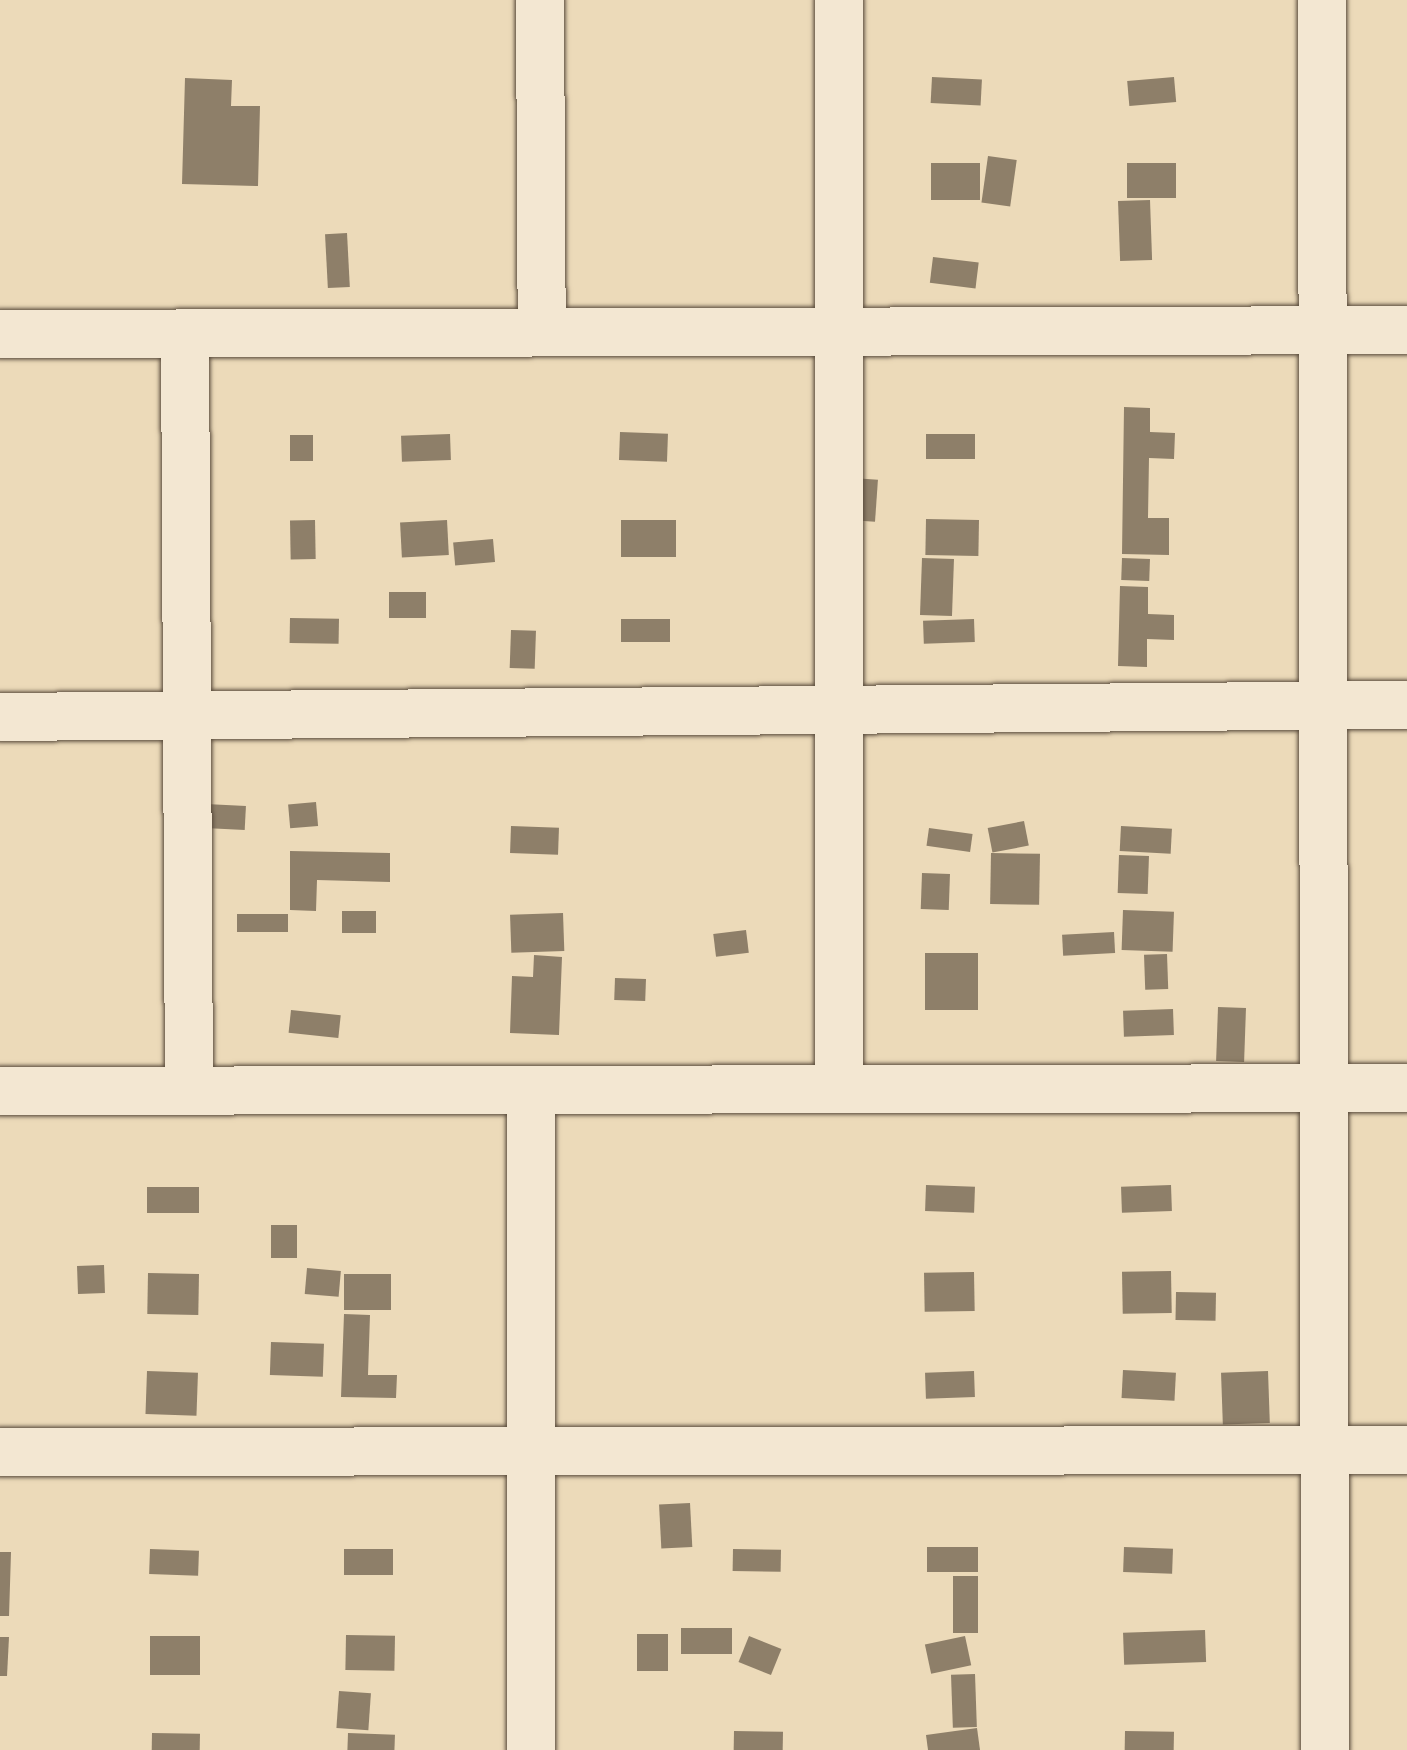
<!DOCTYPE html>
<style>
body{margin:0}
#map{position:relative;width:1407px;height:1750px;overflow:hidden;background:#ecdab9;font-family:"IM FELL Great Primer",serif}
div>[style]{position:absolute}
.building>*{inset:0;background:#8e7f69;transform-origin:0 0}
.roads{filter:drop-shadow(0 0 2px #5a4c3c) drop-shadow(0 0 2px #5a4c3c)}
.minor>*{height:48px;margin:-24px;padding:0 24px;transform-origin:24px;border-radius:24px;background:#f3e7d2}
span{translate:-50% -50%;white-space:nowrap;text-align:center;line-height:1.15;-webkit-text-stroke:8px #f3e7d2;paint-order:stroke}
</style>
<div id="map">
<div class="building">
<i style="left:932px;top:77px;width:50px;height:26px;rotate:3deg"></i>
<i style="left:1174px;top:77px;width:25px;height:47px;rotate:85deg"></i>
<i style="clip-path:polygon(185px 78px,232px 80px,231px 106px,260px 106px,258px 186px,182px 184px)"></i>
<i style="left:988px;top:156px;width:29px;height:47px;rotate:8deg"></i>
<i style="left:931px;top:163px;width:49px;height:37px"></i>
<i style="left:1127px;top:163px;width:49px;height:35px"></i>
<i style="left:1150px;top:200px;width:60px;height:32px;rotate:88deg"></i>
<i style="left:347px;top:233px;width:54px;height:22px;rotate:87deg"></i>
<i style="left:933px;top:257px;width:46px;height:26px;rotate:7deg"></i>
<i style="clip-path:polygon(1124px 407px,1150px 408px,1150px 432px,1175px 433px,1174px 459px,1149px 458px,1148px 518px,1169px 518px,1169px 555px,1122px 554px)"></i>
<i style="left:620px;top:432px;width:48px;height:28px;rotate:2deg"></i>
<i style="left:450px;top:434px;width:26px;height:49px;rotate:88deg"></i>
<i style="left:975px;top:434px;width:25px;height:49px;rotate:90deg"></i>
<i style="left:290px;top:435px;width:23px;height:26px"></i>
<i style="left:852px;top:478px;width:26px;height:42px;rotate:4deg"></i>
<i style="left:926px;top:519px;width:53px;height:36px;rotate:1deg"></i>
<i style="left:315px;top:520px;width:39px;height:25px;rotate:89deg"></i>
<i style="left:447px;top:520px;width:35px;height:47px;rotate:87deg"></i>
<i style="left:621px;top:520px;width:55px;height:37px"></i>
<i style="left:493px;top:539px;width:23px;height:40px;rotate:85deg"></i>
<i style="left:922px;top:558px;width:32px;height:57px;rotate:2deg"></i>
<i style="left:1122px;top:558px;width:28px;height:22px;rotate:2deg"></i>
<i style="clip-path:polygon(1120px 586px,1148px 587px,1148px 614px,1174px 615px,1174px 640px,1147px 639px,1147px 667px,1118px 666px)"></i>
<i style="left:426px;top:592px;width:26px;height:37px;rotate:90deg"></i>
<i style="left:290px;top:618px;width:49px;height:25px;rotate:1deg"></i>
<i style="left:621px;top:619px;width:49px;height:23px"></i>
<i style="left:974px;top:619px;width:23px;height:51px;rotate:88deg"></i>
<i style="left:511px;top:630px;width:25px;height:38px;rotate:2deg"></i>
<i style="left:316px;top:802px;width:24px;height:28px;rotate:85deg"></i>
<i style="left:206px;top:804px;width:40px;height:24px;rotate:3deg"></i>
<i style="left:1024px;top:821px;width:25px;height:37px;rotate:79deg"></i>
<i style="left:511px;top:826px;width:48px;height:27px;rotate:2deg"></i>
<i style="left:1121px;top:826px;width:51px;height:25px;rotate:3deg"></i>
<i style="left:929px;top:828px;width:44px;height:18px;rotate:8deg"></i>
<i style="clip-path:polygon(290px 851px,390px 853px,390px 882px,317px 880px,316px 911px,290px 910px)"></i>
<i style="left:991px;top:853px;width:49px;height:51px;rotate:1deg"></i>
<i style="left:1119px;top:855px;width:30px;height:38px;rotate:2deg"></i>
<i style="left:922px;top:873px;width:28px;height:36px;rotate:2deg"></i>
<i style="left:1123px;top:910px;width:51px;height:40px;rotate:2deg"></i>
<i style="left:376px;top:911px;width:22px;height:34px;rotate:90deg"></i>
<i style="left:563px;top:913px;width:38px;height:53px;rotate:88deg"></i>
<i style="left:237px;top:914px;width:51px;height:18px"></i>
<i style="left:746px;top:930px;width:23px;height:33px;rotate:83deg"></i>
<i style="left:1114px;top:932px;width:21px;height:52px;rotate:87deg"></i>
<i style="left:925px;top:953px;width:53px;height:57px"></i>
<i style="left:1167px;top:954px;width:35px;height:23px;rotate:88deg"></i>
<i style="clip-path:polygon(534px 955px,562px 957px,559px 1035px,510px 1033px,512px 976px,533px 977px)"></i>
<i style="left:615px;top:978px;width:31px;height:22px;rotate:2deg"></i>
<i style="left:1218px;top:1007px;width:28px;height:54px;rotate:2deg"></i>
<i style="left:1173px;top:1009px;width:26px;height:50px;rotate:88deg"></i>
<i style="left:291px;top:1010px;width:50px;height:23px;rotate:6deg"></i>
<i style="left:926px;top:1185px;width:49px;height:26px;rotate:2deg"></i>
<i style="left:1171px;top:1185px;width:26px;height:50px;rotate:88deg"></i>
<i style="left:199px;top:1187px;width:26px;height:52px;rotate:90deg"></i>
<i style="left:297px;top:1225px;width:33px;height:26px;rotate:90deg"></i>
<i style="left:104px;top:1265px;width:28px;height:27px;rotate:88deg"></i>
<i style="left:307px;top:1268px;width:34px;height:26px;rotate:5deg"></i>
<i style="left:1171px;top:1271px;width:42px;height:49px;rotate:89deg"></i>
<i style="left:974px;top:1272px;width:39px;height:50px;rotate:89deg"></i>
<i style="left:148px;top:1273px;width:51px;height:41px;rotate:1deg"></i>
<i style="left:391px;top:1274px;width:36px;height:47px;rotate:90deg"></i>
<i style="left:1176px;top:1292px;width:40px;height:28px;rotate:1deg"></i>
<i style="clip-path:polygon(344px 1314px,370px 1315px,368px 1375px,397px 1375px,396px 1398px,341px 1397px)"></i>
<i style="left:271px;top:1342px;width:53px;height:33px;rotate:2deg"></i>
<i style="left:1123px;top:1370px;width:53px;height:28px;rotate:3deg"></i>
<i style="left:147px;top:1371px;width:51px;height:43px;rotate:2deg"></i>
<i style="left:974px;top:1371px;width:26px;height:49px;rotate:88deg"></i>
<i style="left:1268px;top:1371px;width:52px;height:47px;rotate:88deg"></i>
<i style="left:690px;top:1503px;width:44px;height:31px;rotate:87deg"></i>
<i style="left:978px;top:1547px;width:25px;height:51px;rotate:90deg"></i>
<i style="left:1124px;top:1547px;width:49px;height:25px;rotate:2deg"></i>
<i style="left:150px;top:1549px;width:49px;height:25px;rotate:2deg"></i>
<i style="left:393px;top:1549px;width:26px;height:49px;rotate:90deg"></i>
<i style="left:733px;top:1549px;width:48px;height:22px;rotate:1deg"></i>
<i style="clip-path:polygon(0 1552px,11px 1552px,9px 1616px,0 1616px)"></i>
<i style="left:953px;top:1576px;width:25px;height:57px"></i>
<i style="left:681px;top:1628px;width:51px;height:26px"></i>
<i style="left:1205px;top:1630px;width:32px;height:82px;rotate:88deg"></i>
<i style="left:637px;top:1634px;width:31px;height:37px"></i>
<i style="left:346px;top:1635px;width:49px;height:35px;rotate:1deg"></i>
<i style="left:150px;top:1636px;width:50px;height:39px"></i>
<i style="left:749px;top:1636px;width:35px;height:28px;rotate:22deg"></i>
<i style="left:965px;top:1636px;width:30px;height:41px;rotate:78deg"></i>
<i style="clip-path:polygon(0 1637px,9px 1637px,7px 1676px,0 1676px)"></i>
<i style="left:975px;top:1674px;width:53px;height:24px;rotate:88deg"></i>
<i style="left:339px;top:1691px;width:32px;height:37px;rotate:4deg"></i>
<i style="clip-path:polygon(977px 1728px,980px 1750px,928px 1750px,926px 1735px)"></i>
<i style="left:734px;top:1731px;width:49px;height:19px;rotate:1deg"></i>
<i style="left:1125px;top:1731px;width:49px;height:19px;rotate:1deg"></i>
<i style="left:152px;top:1733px;width:48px;height:17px;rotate:1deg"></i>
<i style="left:348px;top:1733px;width:47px;height:17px;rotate:2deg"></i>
</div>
<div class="roads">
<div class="minor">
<i style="left:540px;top:0;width:332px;rotate:89.7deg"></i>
<i style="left:839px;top:0;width:1089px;rotate:90deg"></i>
<i style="left:1322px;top:0;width:1750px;rotate:89.9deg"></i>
<i style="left:185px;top:333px;width:758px;rotate:89.7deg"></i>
<i style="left:0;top:334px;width:1407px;rotate:-0.16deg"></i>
<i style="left:0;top:717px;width:1407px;rotate:-0.49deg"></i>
<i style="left:531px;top:1090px;width:660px;rotate:90deg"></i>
<i style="left:0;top:1091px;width:1407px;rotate:-0.12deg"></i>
<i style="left:0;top:1452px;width:1407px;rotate:-0.08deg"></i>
</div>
</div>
</div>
